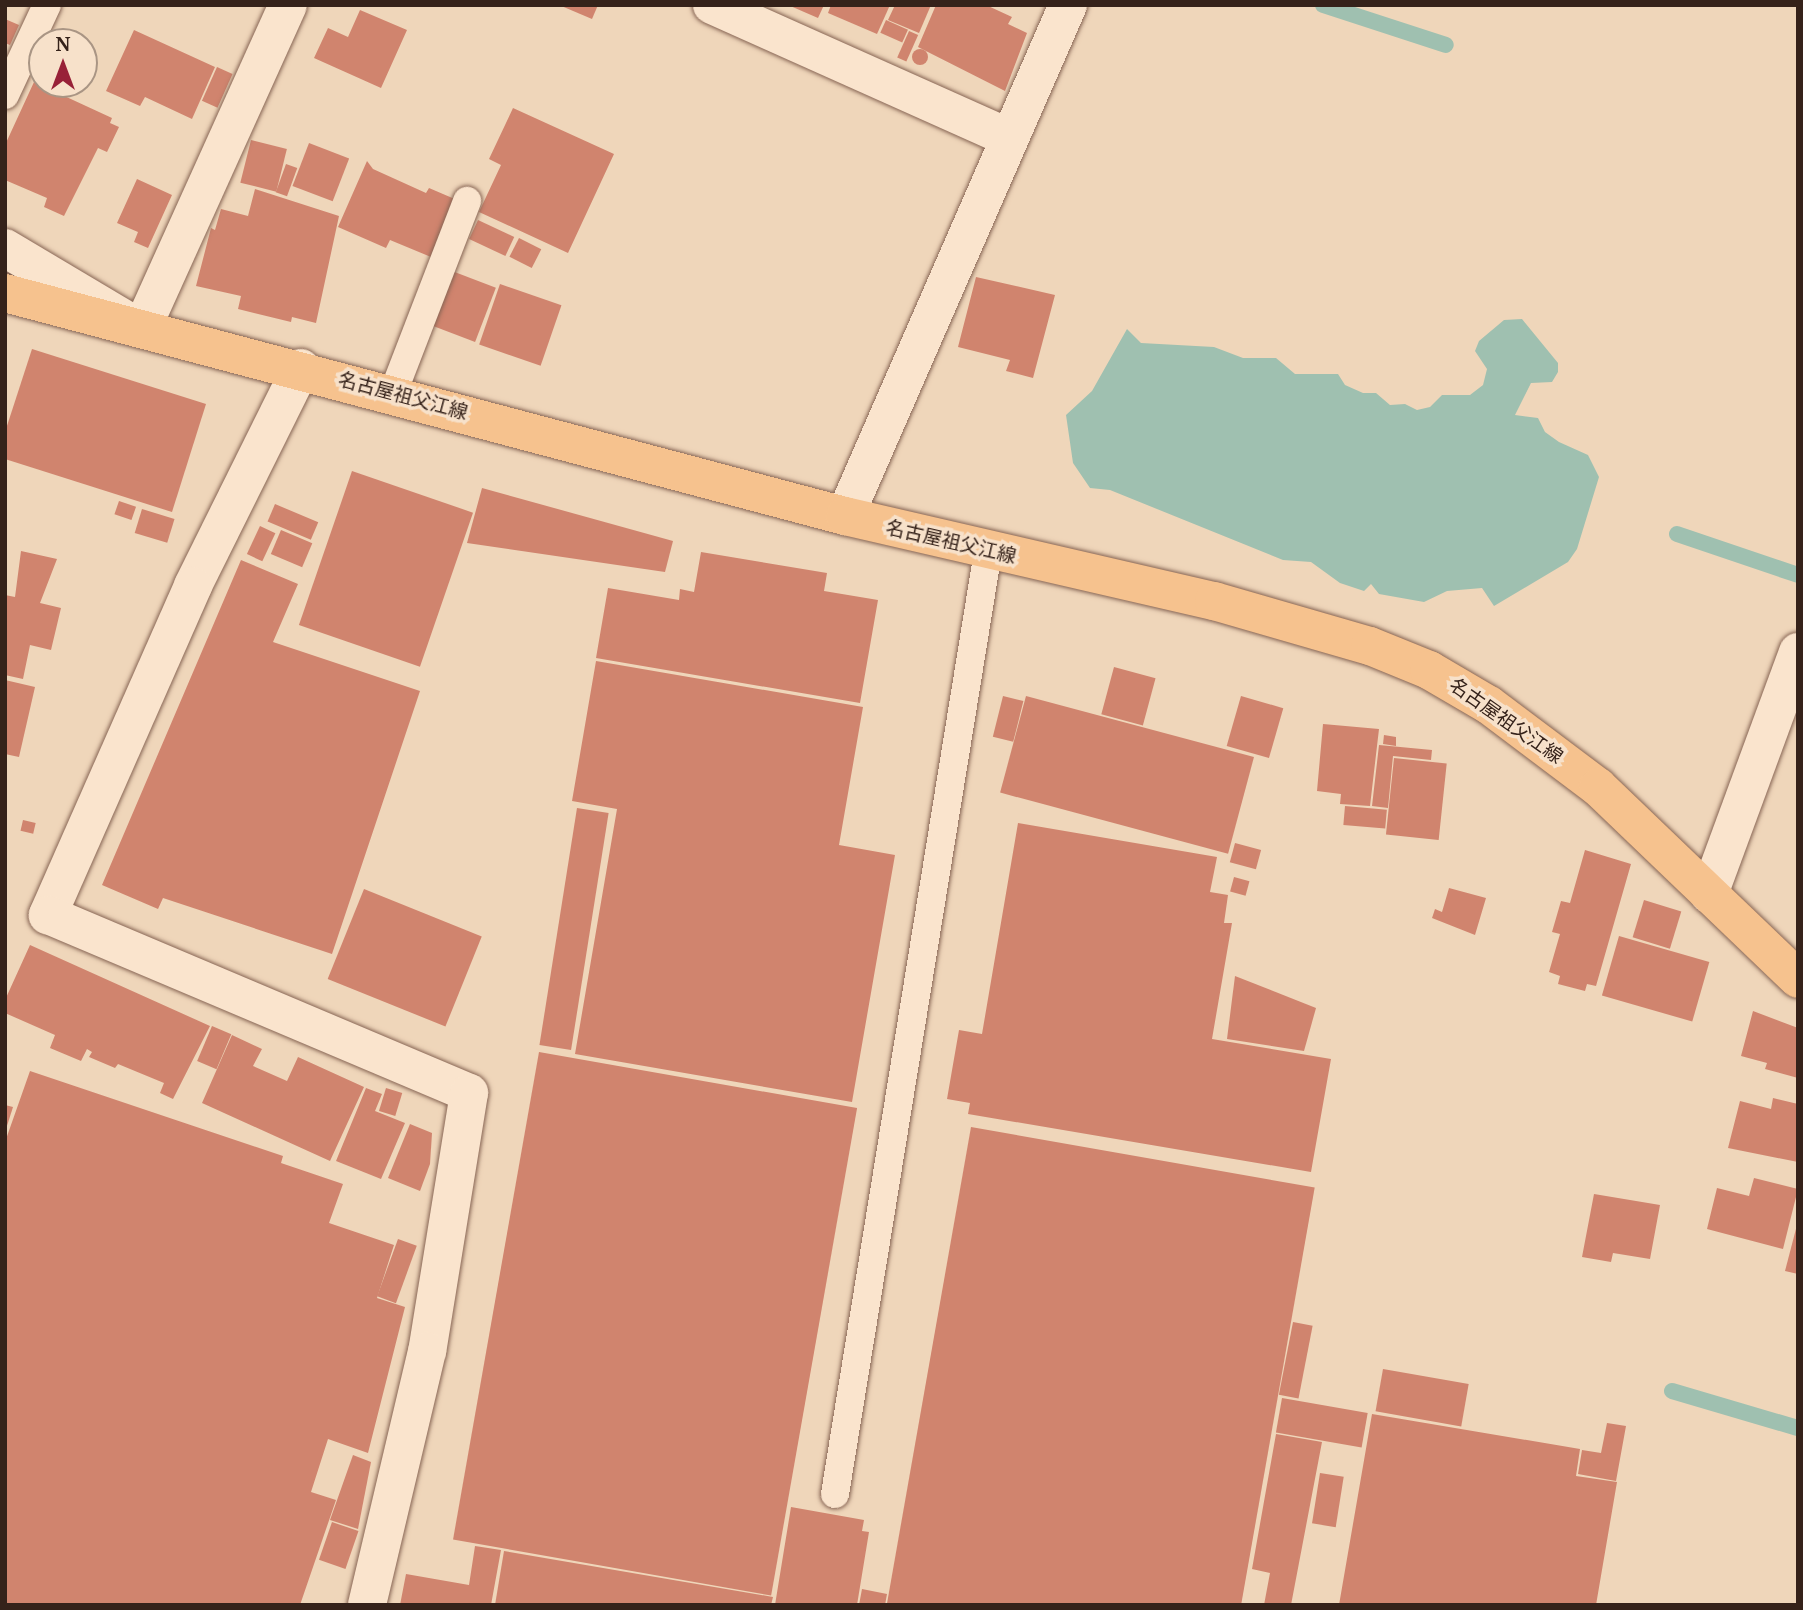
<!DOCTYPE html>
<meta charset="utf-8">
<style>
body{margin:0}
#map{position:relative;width:1803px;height:1610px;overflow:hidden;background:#efd6ba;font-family:"Noto Serif","Noto Sans JP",serif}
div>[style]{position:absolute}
.water>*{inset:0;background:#9fc0b0}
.stream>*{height:16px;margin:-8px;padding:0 8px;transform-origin:8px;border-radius:8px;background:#9fc0b0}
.building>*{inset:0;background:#d0846e;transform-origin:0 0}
.round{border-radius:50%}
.roads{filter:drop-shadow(0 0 2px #876554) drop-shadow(0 0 2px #876554)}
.service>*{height:28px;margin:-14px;padding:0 14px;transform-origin:14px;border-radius:14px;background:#fae4cd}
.minor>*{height:38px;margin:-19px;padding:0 19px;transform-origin:19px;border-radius:19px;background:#fae4cd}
.primary>*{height:38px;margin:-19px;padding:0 19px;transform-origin:19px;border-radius:19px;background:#f6c28e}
span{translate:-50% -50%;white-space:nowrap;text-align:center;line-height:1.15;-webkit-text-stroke:7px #f7e1ca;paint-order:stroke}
.street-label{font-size:19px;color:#35221a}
.frame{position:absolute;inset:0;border:7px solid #35221a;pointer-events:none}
.north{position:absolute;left:28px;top:28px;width:70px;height:70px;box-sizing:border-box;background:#f7e1ca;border:2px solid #a99584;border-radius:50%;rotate:0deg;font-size:19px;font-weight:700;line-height:28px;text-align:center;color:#35221a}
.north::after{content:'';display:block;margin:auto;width:24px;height:32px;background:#982138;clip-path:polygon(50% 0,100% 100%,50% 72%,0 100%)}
</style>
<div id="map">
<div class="water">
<i style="clip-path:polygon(1522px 319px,1558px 363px,1558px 372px,1552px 382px,1531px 383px,1515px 415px,1538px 418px,1545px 432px,1559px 442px,1588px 455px,1599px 477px,1577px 549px,1568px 562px,1494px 606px,1482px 588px,1447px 591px,1424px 602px,1379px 594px,1371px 584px,1364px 591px,1340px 583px,1311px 562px,1283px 560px,1110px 490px,1090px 488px,1073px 463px,1066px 415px,1092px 391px,1127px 329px,1141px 343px,1214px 347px,1243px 358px,1276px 358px,1295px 374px,1338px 374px,1345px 385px,1363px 393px,1376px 393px,1390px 405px,1405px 404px,1417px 410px,1430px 407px,1442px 395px,1470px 395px,1483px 385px,1487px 369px,1475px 351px,1479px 341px,1504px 320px)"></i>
</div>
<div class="stream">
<i style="left:1323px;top:5px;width:129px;rotate:18deg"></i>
<i style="left:1677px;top:534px;width:128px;rotate:18.7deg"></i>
<i style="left:1672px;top:1391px;width:131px;rotate:16.4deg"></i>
</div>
<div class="building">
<i style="clip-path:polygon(559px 5px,598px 5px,592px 19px)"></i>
<i style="clip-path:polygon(788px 5px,824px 5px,818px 18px)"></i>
<i style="clip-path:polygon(831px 5px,890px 5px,877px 34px,828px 13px)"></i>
<i style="clip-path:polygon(895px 5px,931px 5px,919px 33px,888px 20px)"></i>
<i style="clip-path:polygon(936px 5px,986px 5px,1012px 17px,1008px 24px,1027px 33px,1005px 91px,918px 47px)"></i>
<i style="clip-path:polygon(360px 10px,407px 30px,381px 88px,314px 58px,328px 28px,348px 37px)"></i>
<i style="clip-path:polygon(5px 19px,19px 25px,10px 45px,5px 43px)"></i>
<i style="left:886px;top:20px;width:24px;height:14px;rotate:24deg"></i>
<i style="clip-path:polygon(134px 30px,215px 67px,192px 119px,145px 97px,140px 106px,106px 91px)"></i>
<i style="left:909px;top:31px;width:10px;height:29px;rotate:24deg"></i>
<i class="round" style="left:912px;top:49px;width:16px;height:16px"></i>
<i style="left:217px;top:67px;width:17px;height:37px;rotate:24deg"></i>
<i style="clip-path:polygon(34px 82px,112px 118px,110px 123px,119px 127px,107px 152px,98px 148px,64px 216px,44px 207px,47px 198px,5px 180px,5px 145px)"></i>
<i style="clip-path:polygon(513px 108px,614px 154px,568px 253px,479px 212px,501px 165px,489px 159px)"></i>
<i style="left:251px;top:140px;width:37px;height:44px;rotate:14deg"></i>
<i style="left:309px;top:143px;width:43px;height:46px;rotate:21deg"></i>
<i style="clip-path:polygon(367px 161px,373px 169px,426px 193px,429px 188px,457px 200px,431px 257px,390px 240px,386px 248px,338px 227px)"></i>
<i style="left:286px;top:164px;width:12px;height:30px;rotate:20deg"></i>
<i style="clip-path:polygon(137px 179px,172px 195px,148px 248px,134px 242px,138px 232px,117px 223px)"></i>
<i style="clip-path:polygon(255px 189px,339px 216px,316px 323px,292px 317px,291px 322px,238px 309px,241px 296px,196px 286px,211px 228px,215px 230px,221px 209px,248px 216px)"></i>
<i style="left:478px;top:220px;width:40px;height:21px;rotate:25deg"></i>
<i style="left:519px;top:238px;width:25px;height:21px;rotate:27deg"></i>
<i style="left:452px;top:271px;width:47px;height:58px;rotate:21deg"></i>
<i style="clip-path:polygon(976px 277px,1055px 295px,1033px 378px,1006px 371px,1010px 360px,958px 347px)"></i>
<i style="left:500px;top:284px;width:65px;height:64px;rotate:19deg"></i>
<i style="clip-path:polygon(32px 349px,206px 404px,172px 512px,5px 459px,5px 432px)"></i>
<i style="left:352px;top:471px;width:128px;height:163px;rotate:19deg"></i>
<i style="clip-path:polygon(482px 488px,673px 541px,665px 572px,467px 543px)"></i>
<i style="left:119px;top:501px;width:18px;height:14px;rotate:19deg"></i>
<i style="left:275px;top:504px;width:47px;height:19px;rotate:23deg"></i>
<i style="left:142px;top:509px;width:34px;height:25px;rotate:17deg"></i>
<i style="left:260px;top:526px;width:17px;height:31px;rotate:25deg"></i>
<i style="left:281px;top:530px;width:34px;height:26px;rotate:23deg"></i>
<i style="clip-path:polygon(21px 551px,57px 559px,40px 603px,61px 608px,51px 650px,30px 645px,23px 679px,5px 675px,5px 595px,15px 597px)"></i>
<i style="clip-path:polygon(701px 552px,827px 573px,824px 591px,878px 600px,860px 703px,596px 658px,608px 588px,679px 600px,680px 589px,694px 592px)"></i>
<i style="clip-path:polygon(241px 560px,298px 584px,273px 642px,420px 691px,332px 954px,163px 898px,158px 909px,102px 885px)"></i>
<i style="clip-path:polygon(596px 661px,863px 707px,839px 845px,895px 855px,852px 1102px,575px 1054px,617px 809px,572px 801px)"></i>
<i style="left:1114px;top:667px;width:43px;height:49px;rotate:15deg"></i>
<i style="clip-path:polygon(5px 680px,35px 687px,19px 757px,5px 754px)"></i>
<i style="left:1003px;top:696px;width:21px;height:42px;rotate:14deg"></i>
<i style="left:1026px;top:696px;width:236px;height:100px;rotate:15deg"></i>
<i style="left:1241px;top:696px;width:44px;height:52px;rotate:16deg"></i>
<i style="clip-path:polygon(1323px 724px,1379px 729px,1370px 806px,1340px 804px,1341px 794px,1317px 791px)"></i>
<i style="clip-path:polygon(1384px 735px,1396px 737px,1396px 746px,1383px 744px)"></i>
<i style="clip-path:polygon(1379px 745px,1432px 750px,1431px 760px,1393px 756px,1388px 808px,1372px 806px)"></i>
<i style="left:1394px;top:758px;width:53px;height:77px;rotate:6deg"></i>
<i style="left:1345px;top:806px;width:42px;height:19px;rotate:5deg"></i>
<i style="left:577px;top:808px;width:32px;height:240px;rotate:9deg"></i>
<i style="left:23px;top:820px;width:13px;height:11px;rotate:13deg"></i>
<i style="clip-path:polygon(1018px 823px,1217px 857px,1210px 892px,1228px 895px,1224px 923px,1232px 923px,1212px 1039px,1331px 1059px,1311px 1172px,968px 1114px,970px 1103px,947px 1099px,959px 1030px,982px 1034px)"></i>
<i style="left:1235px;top:843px;width:27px;height:20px;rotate:15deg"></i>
<i style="clip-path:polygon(1585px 850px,1631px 864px,1596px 986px,1587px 984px,1585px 991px,1558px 984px,1560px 976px,1549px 972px,1560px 934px,1552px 932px,1561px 901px,1570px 903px)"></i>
<i style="left:1234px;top:877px;width:16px;height:15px;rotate:15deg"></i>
<i style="clip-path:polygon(1449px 888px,1486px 898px,1475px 935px,1432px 918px,1435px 909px,1442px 912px)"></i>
<i style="left:364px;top:889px;width:127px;height:97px;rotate:22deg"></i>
<i style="left:1644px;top:900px;width:39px;height:39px;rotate:17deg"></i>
<i style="left:1619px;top:936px;width:94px;height:62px;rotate:16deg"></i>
<i style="clip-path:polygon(30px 945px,210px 1026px,173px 1099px,160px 1093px,164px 1083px,118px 1064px,115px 1068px,89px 1057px,92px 1052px,87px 1049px,81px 1061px,50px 1048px,55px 1035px,5px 1013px,5px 1000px)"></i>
<i style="clip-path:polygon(1235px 976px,1316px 1008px,1304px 1051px,1227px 1039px)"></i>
<i style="clip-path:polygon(1753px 1011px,1798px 1028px,1798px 1078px,1765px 1069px,1767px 1063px,1741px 1056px)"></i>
<i style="left:212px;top:1026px;width:21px;height:38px;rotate:23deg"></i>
<i style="clip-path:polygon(232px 1035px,262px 1049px,253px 1066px,287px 1081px,298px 1057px,364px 1087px,330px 1161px,202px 1103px)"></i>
<i style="left:539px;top:1052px;width:323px;height:495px;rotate:10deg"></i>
<i style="clip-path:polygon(30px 1071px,283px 1156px,281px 1163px,343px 1184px,329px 1223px,394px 1245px,377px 1298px,405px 1307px,368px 1453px,328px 1439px,311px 1492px,336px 1500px,300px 1605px,5px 1605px,5px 1142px)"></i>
<i style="clip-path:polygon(366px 1088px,382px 1094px,375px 1111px,405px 1123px,381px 1179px,336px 1161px)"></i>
<i style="left:386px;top:1088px;width:17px;height:24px;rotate:17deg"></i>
<i style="clip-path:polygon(1773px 1098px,1798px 1104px,1798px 1162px,1728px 1148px,1740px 1101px,1771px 1109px)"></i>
<i style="clip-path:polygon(5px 1105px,13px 1107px,6px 1129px,5px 1129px)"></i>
<i style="clip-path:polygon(410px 1124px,432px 1133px,430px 1164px,420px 1191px,388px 1178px)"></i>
<i style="left:971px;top:1127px;width:349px;height:485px;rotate:10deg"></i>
<i style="clip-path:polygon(1754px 1178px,1798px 1189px,1783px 1249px,1707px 1229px,1717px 1188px,1749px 1196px)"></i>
<i style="clip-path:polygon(1594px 1194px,1660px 1205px,1650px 1259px,1613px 1253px,1611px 1262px,1582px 1257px)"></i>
<i style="clip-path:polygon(1797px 1225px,1798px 1225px,1798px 1274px,1785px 1271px)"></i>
<i style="left:398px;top:1239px;width:20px;height:61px;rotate:20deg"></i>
<i style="left:1293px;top:1322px;width:20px;height:74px;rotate:11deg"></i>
<i style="left:1383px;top:1369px;width:87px;height:43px;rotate:10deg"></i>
<i style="left:1282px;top:1398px;width:87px;height:35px;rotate:10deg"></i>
<i style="clip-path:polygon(1372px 1414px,1580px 1449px,1576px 1476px,1617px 1482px,1596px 1605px,1339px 1605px)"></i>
<i style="clip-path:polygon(1607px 1423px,1626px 1426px,1616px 1481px,1578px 1474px,1582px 1450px,1601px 1453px)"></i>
<i style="clip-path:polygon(1276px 1434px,1322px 1442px,1291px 1605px,1264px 1605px,1270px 1573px,1252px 1569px)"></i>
<i style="clip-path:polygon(353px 1455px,371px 1462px,358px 1529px,330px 1520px)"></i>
<i style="left:1320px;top:1473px;width:24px;height:51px;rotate:9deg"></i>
<i style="clip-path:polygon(791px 1507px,864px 1520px,862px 1531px,869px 1532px,857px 1605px,775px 1605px)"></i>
<i style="left:332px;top:1522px;width:28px;height:40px;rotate:19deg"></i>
<i style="clip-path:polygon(475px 1546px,501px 1550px,491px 1605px,400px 1605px,406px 1574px,469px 1585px)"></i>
<i style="clip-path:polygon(504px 1551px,773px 1597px,771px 1605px,495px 1605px)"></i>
<i style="clip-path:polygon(862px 1589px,887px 1594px,885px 1605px,859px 1605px)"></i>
</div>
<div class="roads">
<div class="service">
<i style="left:5px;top:95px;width:99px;rotate:-65deg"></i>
<i style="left:393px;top:393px;width:206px;rotate:-68.9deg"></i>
<i style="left:835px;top:1494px;width:955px;rotate:-80.78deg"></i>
</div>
<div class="minor">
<i style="left:712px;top:5px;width:325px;rotate:24.1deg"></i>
<i style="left:5px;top:248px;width:141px;rotate:30.8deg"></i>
<i style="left:143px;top:326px;width:352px;rotate:-65.7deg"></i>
<i style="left:301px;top:368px;width:243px;rotate:116.4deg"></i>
<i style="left:193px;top:586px;width:360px;rotate:113.8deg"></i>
<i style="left:48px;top:915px;width:457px;rotate:22.9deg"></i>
<i style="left:469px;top:1093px;width:261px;rotate:99.2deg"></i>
<i style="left:427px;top:1351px;width:261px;rotate:103.3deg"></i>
<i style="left:845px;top:516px;width:558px;rotate:-66.42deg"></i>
<i style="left:1709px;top:894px;width:258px;rotate:-69.8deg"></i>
</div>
<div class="primary">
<i style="left:5px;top:293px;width:869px;rotate:14.87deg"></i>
<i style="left:845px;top:516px;width:379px;rotate:13deg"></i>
<i style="left:1214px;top:601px;width:162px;rotate:16.1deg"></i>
<i style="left:1370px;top:646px;width:64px;rotate:22.1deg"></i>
<i style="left:1429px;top:670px;width:69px;rotate:30.3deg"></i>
<i style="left:1489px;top:705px;width:136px;rotate:37deg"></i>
<i style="left:1598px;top:787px;width:277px;rotate:43.8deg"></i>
</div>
</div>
<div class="street-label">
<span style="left:403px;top:396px;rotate:15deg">名古屋祖父江線</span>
<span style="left:951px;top:542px;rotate:13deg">名古屋祖父江線</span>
<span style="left:1506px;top:721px;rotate:35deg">名古屋祖父江線</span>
</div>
<div class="frame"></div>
<div class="north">N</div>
</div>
